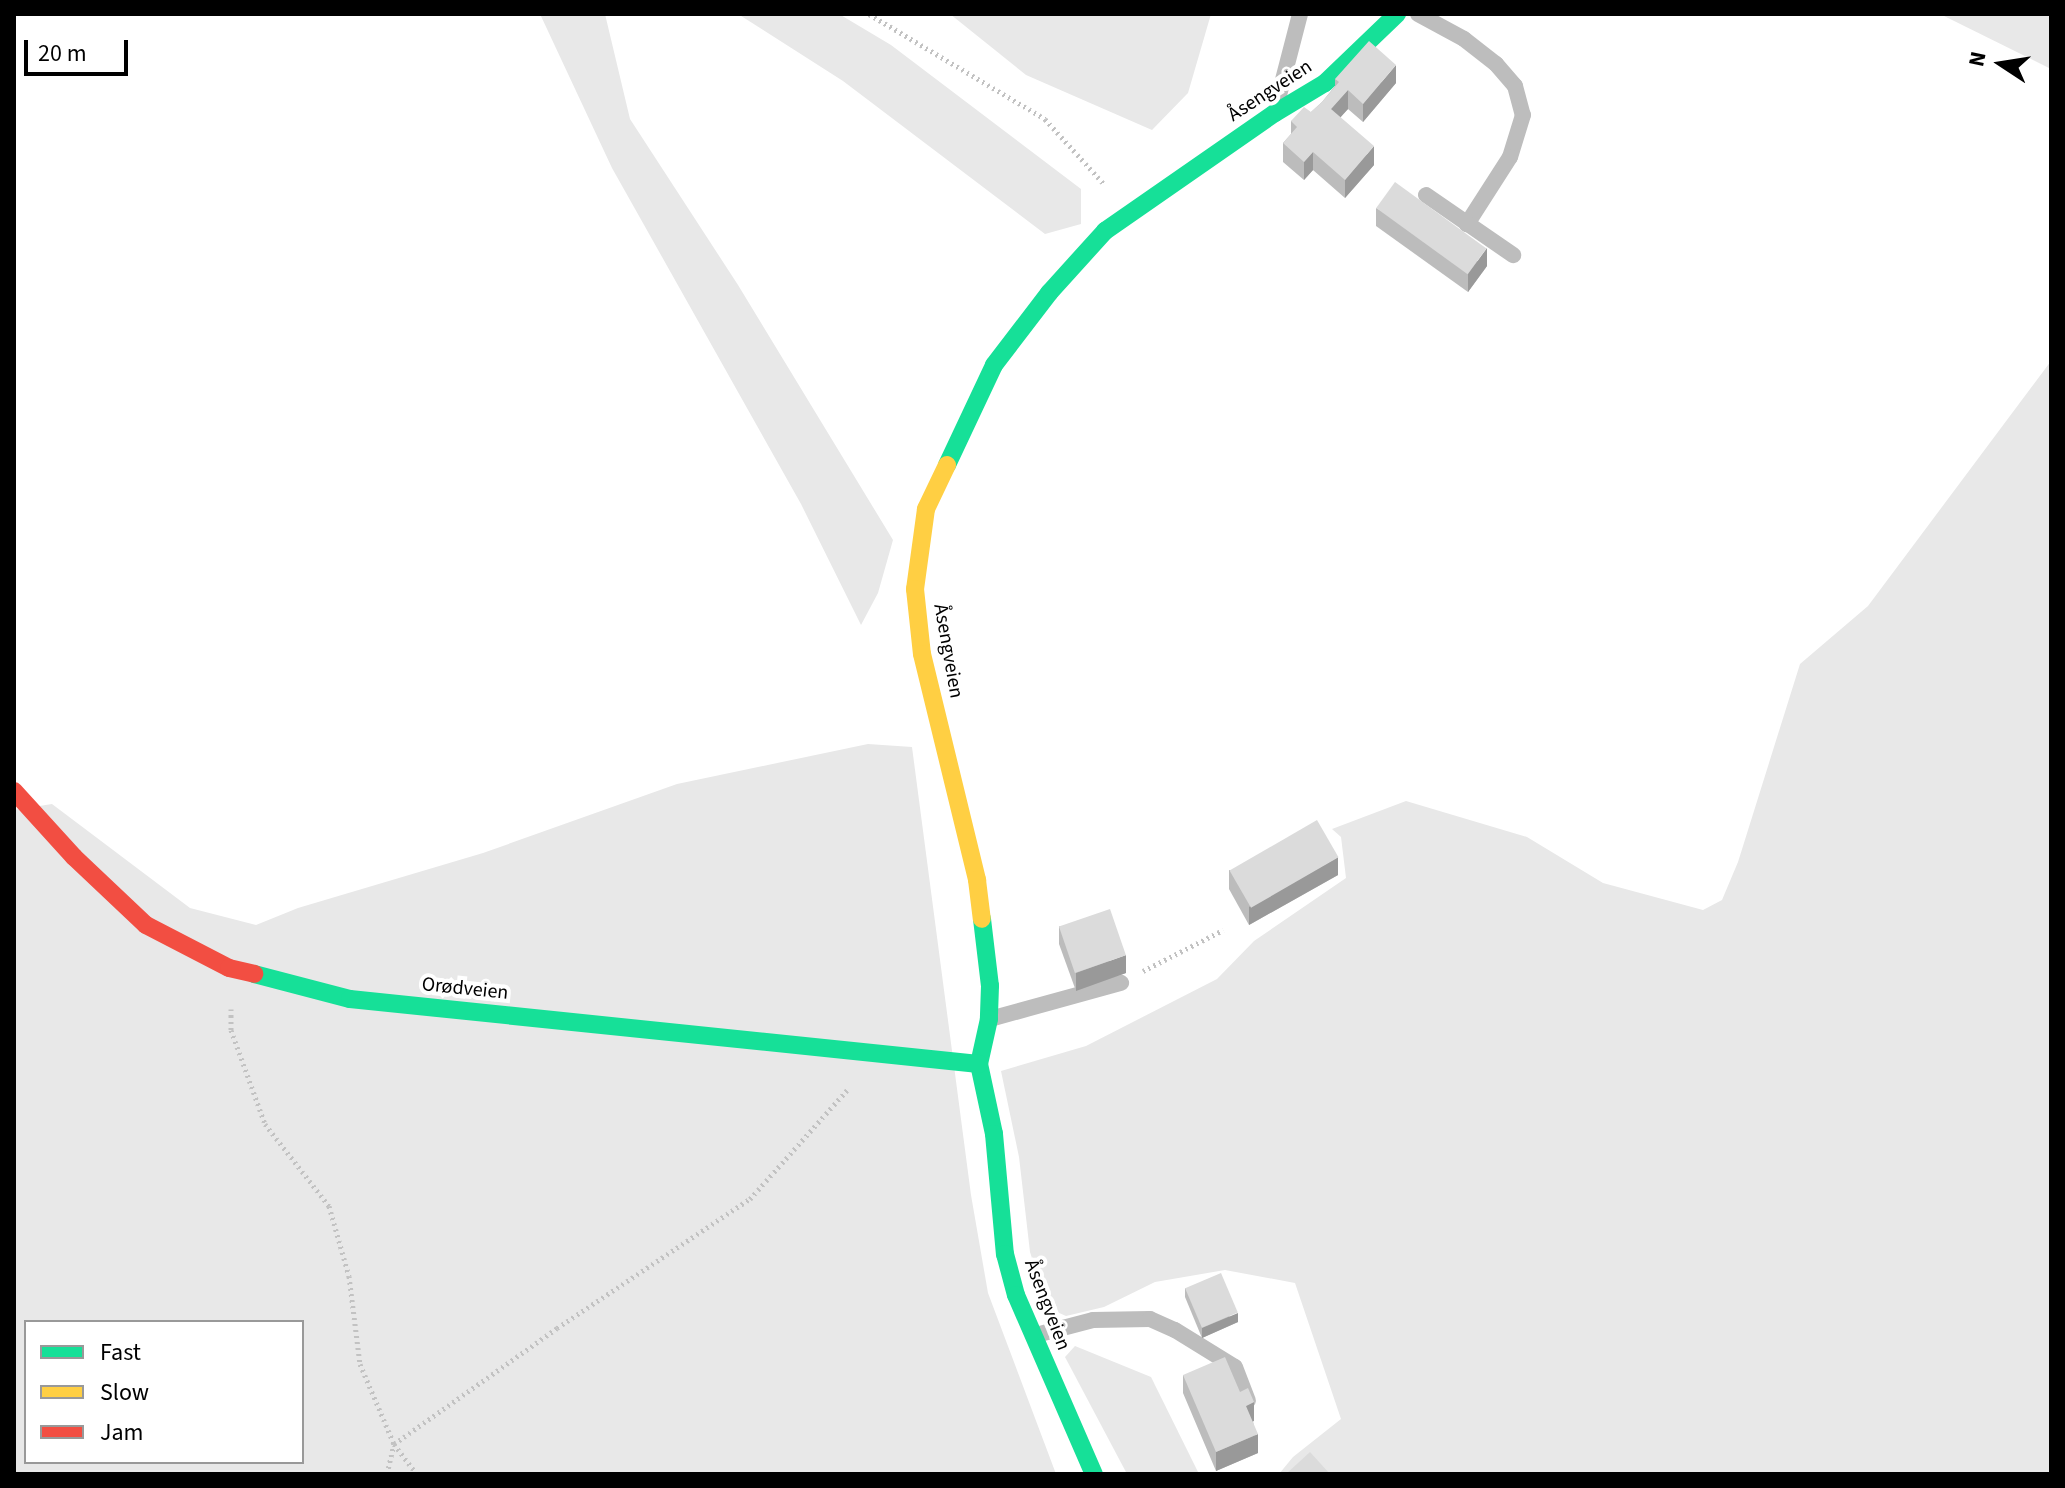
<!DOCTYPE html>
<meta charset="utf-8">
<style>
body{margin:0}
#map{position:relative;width:2065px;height:1488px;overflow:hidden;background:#fff;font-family:"Source Sans 3",sans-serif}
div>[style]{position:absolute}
.green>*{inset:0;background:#e8e8e8}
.path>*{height:5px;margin-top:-2.5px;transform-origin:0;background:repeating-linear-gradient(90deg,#c2c2c2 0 2px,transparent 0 6px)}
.lane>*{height:16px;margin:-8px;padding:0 8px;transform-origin:8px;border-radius:8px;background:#bdbdbd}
.fast>*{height:18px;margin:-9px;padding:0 9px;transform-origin:9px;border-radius:9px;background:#16e098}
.slow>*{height:18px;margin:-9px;padding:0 9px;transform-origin:9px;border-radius:9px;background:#ffcf43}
.jam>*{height:18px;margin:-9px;padding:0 9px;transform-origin:9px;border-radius:9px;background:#f24e42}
.wall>*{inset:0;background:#bcbcbc}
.shaded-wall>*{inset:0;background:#999}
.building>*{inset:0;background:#dbdbdb;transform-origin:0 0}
span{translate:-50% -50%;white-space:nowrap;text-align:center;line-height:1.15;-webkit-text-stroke:8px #fff;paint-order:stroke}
.street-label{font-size:20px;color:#000}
.frame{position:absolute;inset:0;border:16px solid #000;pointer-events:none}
.legend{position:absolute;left:24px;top:1320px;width:280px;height:144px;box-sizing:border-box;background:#fff;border:2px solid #999;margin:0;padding:10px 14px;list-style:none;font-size:24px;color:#000}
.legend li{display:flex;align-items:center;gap:16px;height:40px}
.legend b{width:40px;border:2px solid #999}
.north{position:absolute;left:1961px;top:24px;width:80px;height:80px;-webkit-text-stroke:6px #fff;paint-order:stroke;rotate:282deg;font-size:22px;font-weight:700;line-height:32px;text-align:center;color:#000}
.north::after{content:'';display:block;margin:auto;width:28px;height:36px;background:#000;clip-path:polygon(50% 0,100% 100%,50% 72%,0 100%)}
.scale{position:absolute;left:24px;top:40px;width:104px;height:36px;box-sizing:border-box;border:4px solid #000;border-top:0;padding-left:10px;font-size:24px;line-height:28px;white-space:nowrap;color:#000;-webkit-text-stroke:6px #fff;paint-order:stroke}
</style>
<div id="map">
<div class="green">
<i style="clip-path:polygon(540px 14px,605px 14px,630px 119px,738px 285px,893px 540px,878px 593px,861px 625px,801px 504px,612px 168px)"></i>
<i style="clip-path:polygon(738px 14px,839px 14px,891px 45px,1081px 189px,1081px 224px,1045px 234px,843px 81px)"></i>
<i style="clip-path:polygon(950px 14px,1211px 14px,1188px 93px,1152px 130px,1026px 75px)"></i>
<i style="clip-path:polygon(1940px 14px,2051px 14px,2051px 69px)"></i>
<i style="clip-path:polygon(2051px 361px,2051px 1474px,1279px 1474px,1293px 1457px,1341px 1419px,1295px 1283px,1225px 1270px,1155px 1282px,1104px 1307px,1066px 1316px,1048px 1308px,1030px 1252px,1019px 1157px,1001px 1071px,1086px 1046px,1217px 979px,1254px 941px,1346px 878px,1341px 837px,1332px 829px,1406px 801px,1527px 837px,1603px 883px,1703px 910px,1722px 900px,1738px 862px,1800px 664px,1868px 606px)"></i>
<i style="clip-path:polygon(evenodd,868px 744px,912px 747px,971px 1195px,988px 1293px,1056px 1474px,14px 1474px,14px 810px,52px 804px,190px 908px,256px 925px,298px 908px,483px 853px,677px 784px,868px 744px,26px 1322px,302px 1322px,302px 1462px,26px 1462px,26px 1322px)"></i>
<i style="clip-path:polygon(1075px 1346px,1151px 1377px,1199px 1474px,1127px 1474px,1065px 1357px)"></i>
</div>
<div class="path">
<i style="left:869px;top:14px;width:205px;rotate:30.8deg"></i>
<i style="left:1045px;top:119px;width:88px;rotate:47.8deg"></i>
<i style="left:1143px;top:971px;width:90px;rotate:-27.1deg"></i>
<i style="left:231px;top:1009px;width:21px;rotate:90deg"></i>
<i style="left:231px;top:1030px;width:100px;rotate:70.1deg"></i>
<i style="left:265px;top:1124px;width:104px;rotate:52deg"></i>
<i style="left:329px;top:1206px;width:73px;rotate:74.1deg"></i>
<i style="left:349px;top:1276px;width:89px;rotate:82.9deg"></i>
<i style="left:360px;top:1364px;width:87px;rotate:67deg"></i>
<i style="left:394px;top:1444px;width:38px;rotate:53deg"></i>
<i style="left:387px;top:1474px;width:31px;rotate:-77deg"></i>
<i style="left:394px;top:1444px;width:200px;rotate:-35.4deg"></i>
<i style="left:557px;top:1328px;width:232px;rotate:-33.8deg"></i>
<i style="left:750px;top:1199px;width:146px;rotate:-48.3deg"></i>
</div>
<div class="lane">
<i style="left:1418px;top:14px;width:52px;rotate:28.5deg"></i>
<i style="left:1464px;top:39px;width:41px;rotate:38deg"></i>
<i style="left:1496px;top:64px;width:29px;rotate:49deg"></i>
<i style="left:1515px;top:86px;width:30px;rotate:75deg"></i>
<i style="left:1523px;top:115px;width:44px;rotate:107.2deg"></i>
<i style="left:1510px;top:157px;width:80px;rotate:122.7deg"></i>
<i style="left:1277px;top:103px;width:92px;rotate:-75.5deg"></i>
<i style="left:1426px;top:195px;width:106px;rotate:34.6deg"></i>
<i style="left:990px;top:1019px;width:136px;rotate:-15.4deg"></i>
<i style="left:1036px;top:1335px;width:59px;rotate:-14.7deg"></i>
<i style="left:1093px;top:1320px;width:57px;rotate:-1deg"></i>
<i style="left:1150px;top:1319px;width:27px;rotate:24deg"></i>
<i style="left:1175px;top:1330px;width:70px;rotate:31.7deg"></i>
<i style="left:1235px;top:1367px;width:36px;rotate:69deg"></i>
</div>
<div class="fast">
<i style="left:947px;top:465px;width:110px;rotate:-64.8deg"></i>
<i style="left:994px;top:365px;width:91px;rotate:-52.6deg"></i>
<i style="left:1049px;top:293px;width:84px;rotate:-47.9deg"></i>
<i style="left:1105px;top:231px;width:207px;rotate:-34.8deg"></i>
<i style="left:1275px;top:113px;width:58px;rotate:-31deg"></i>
<i style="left:1325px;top:83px;width:100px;rotate:-43.8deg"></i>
<i style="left:982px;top:919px;width:67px;rotate:83.2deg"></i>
<i style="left:990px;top:986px;width:33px;rotate:92deg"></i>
<i style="left:989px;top:1019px;width:46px;rotate:102.5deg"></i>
<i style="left:979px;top:1064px;width:72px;rotate:77.9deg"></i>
<i style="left:994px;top:1134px;width:121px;rotate:84.8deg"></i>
<i style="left:1005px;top:1254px;width:42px;rotate:75deg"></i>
<i style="left:1016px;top:1295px;width:195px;rotate:66.5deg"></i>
<i style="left:254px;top:974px;width:99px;rotate:14.6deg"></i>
<i style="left:350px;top:999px;width:632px;rotate:5.9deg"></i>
</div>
<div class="slow">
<i style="left:947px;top:465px;width:49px;rotate:115.5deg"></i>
<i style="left:926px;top:509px;width:81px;rotate:97.8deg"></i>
<i style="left:915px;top:589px;width:65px;rotate:83.9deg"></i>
<i style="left:922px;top:654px;width:233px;rotate:76.3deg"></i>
<i style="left:977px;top:880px;width:39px;rotate:83deg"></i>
</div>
<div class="jam">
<i style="left:14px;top:791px;width:89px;rotate:47.7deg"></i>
<i style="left:74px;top:857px;width:99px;rotate:43.4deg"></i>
<i style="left:146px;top:925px;width:93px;rotate:27.4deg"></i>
<i style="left:229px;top:968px;width:26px;rotate:13deg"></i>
</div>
<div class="wall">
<i style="clip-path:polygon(1335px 79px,1396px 83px,1363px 122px,1348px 109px,1340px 117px,1374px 165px,1345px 198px,1313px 170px,1304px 180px,1283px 162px,1283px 143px,1291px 134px,1291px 121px,1311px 112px,1322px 102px,1335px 86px)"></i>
<i style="clip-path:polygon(1376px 208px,1487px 266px,1468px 292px,1376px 226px)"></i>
<i style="clip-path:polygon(1229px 870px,1338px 875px,1249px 925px,1229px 889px)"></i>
<i style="clip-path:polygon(1059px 926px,1126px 973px,1076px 991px,1059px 944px)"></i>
<i style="clip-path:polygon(1185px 1288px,1238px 1322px,1202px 1338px,1185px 1297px)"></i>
<i style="clip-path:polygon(1183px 1375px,1240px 1392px,1254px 1421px,1253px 1421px,1258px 1453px,1216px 1471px,1183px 1393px)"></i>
</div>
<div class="shaded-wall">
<i style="clip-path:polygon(1396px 65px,1396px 83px,1363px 122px,1363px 104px)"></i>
<i style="clip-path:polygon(1348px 90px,1348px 109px,1331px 128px,1331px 109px)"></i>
<i style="clip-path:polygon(1374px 146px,1374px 165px,1345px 198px,1345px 180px)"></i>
<i style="clip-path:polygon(1313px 152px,1313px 170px,1304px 180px,1304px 162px)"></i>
<i style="clip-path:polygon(1487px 248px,1487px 266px,1468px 292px,1468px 274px)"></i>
<i style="clip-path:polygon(1338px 857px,1338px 875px,1249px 925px,1249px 907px)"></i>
<i style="clip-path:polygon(1126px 955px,1126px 973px,1076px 991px,1076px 973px)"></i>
<i style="clip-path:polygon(1238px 1313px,1238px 1322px,1202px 1338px,1202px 1328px)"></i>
<i style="clip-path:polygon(1254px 1402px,1254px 1421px,1246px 1424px,1246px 1406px)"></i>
<i style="clip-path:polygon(1258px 1434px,1258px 1453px,1216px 1471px,1216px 1452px)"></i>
</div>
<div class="building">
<i style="clip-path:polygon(1369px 41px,1396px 65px,1363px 104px,1348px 90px,1331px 109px,1374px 146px,1345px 180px,1313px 152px,1304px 162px,1283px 143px,1297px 127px,1291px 121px,1304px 107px,1311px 112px,1322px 102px,1339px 82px,1335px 79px)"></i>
<i style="left:1395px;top:182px;width:113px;height:32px;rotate:36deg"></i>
<i style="left:1317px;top:820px;width:43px;height:101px;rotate:60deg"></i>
<i style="left:1110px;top:909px;width:49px;height:54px;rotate:71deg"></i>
<i style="left:1221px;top:1273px;width:43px;height:39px;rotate:67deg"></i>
<i style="clip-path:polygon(1225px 1357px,1240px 1392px,1248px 1388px,1254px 1402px,1246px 1406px,1258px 1434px,1216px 1452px,1183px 1375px)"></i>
<i style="clip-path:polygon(1310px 1452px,1330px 1474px,1286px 1474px)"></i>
</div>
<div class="street-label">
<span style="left:1270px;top:91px;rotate:-33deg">Åsengveien</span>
<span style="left:948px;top:651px;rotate:80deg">Åsengveien</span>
<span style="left:465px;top:989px;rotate:6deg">Orødveien</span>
<span style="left:1047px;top:1305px;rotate:69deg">Åsengveien</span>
</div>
<div class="frame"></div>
<ul class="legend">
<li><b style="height:10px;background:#16e098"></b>Fast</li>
<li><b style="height:10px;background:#ffcf43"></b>Slow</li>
<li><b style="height:10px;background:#f24e42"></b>Jam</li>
</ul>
<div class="north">N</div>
<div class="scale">20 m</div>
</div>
